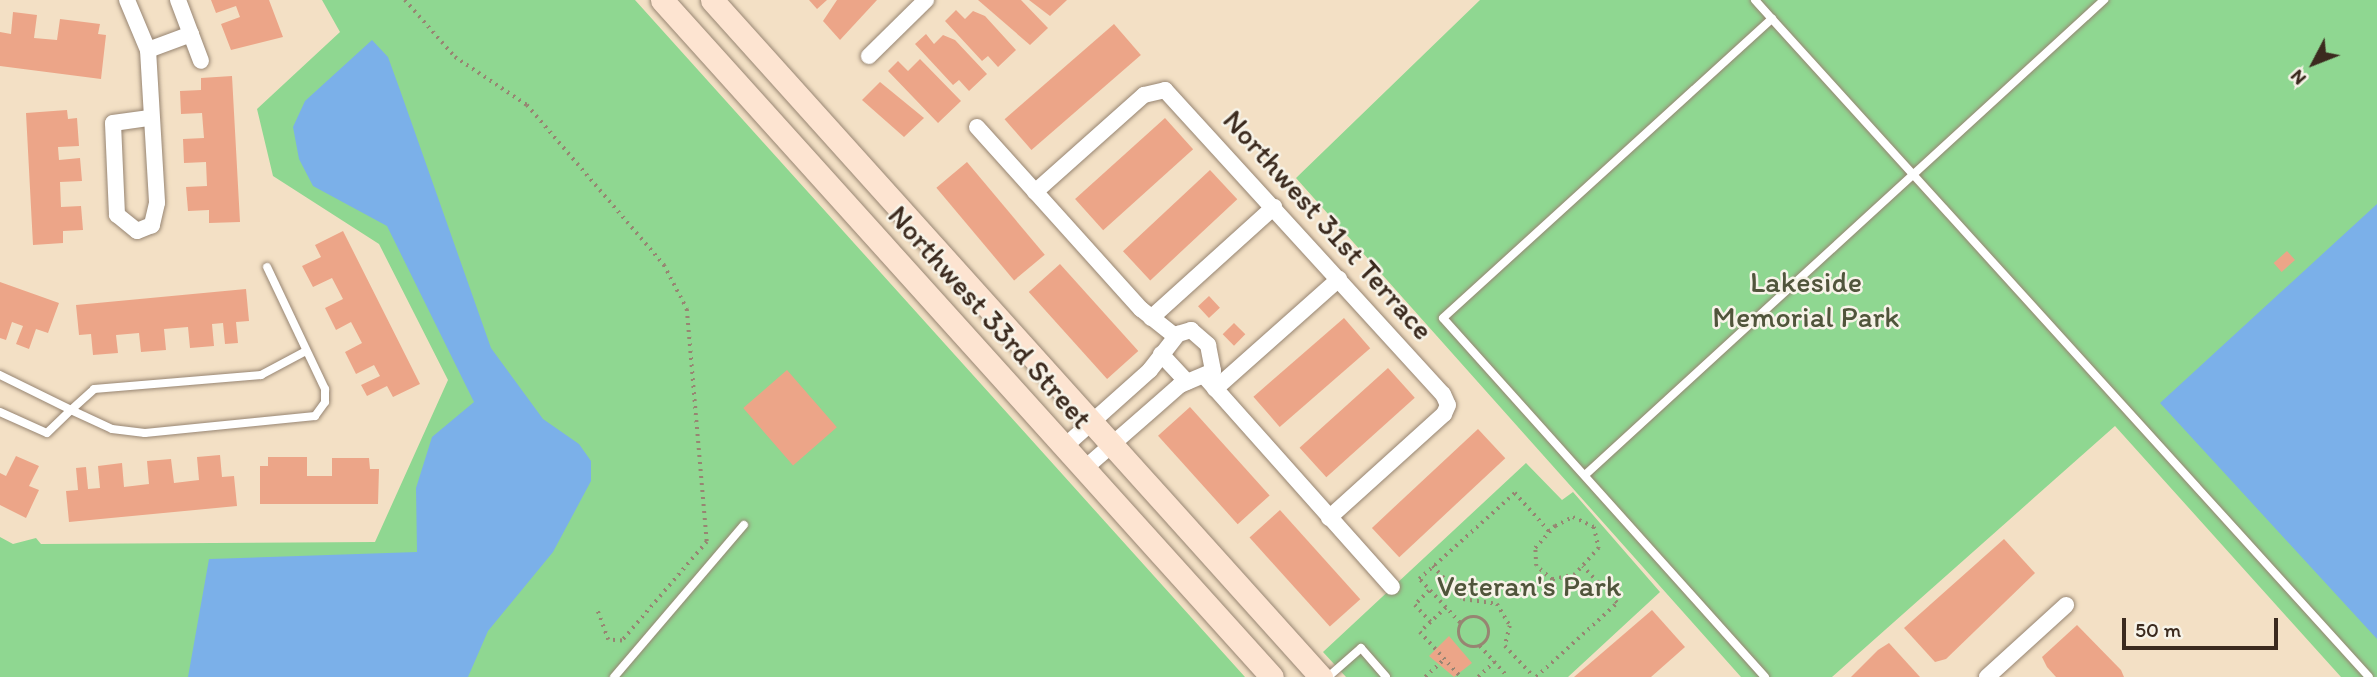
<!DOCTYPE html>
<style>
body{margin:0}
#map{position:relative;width:2377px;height:677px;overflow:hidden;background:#f3e0c5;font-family:Itim,sans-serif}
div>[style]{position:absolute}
.green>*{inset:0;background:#8fd791}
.water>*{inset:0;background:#7bb0e9}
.building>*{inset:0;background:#eca588;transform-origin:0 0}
.path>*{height:3.5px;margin-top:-1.75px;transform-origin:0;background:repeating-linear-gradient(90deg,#978572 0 2px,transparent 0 7px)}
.path>.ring{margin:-1.75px;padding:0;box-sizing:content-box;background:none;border:3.5px solid #978572;border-radius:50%}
.roads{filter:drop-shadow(0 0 2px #978572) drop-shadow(0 0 2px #978572)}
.lane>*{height:8px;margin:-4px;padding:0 4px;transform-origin:4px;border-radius:4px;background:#fff}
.street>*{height:16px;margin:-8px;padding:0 8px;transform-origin:8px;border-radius:8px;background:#fff}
.secondary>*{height:23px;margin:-11.5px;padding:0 11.5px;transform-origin:11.5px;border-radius:11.5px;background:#fde4d1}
span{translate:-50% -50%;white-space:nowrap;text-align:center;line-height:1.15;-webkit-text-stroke:5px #f7f3e8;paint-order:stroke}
.street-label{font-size:30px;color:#3b2a1e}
.park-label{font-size:30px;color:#50553b}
.north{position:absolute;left:2279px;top:28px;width:70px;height:70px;-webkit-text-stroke:5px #f7f3e8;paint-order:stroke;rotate:228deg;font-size:19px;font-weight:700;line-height:28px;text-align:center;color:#3b2a1e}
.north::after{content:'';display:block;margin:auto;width:24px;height:32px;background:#3b2a1e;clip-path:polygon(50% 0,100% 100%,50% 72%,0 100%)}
.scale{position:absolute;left:2122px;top:618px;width:156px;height:32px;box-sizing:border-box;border:4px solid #3b2a1e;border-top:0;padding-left:9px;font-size:21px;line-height:24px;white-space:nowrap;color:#3b2a1e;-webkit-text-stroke:5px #f7f3e8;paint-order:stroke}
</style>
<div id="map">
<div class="green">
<i style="clip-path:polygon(322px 0,635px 0,1245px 677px,0 677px,0 537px,13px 544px,36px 538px,41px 544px,375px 542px,448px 380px,379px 244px,273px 176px,257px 109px,340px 32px)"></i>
<i style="clip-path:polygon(1480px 0,2377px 0,2377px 677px,2341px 677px,2115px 426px,1832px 677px,1741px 677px,1296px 178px)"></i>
<i style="clip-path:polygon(1526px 463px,1562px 500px,1573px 492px,1660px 592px,1568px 677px,1346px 677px,1323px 652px)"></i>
</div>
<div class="water">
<i style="clip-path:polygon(372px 40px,388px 57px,400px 90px,491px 348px,543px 419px,579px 444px,591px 461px,591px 481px,553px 552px,488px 631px,468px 677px,188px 677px,209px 559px,417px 552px,416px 488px,432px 437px,474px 402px,387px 226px,313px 186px,299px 159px,293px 127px,305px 101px)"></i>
<i style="clip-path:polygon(2377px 204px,2377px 639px,2160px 403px)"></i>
</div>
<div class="building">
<i style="clip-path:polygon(211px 0,269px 0,283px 37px,231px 50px,221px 24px,240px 17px,236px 6px,216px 13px)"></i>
<i style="clip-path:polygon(809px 0,827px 0,817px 9px)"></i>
<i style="clip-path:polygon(837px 0,877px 0,840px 40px,823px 21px)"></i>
<i style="clip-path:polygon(978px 0,1021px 0,1048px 28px,1030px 45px)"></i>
<i style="clip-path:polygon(1029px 0,1067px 0,1050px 16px)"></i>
<i style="clip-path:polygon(956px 10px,965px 19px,973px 11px,985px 16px,1016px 50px,998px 67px,988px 56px,982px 61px,945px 21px)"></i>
<i style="clip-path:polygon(13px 12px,37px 15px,34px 38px,57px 40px,60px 19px,100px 24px,98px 34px,106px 35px,101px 79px,0 66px,0 32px,11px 34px)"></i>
<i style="left:1114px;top:24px;width:41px;height:145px;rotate:49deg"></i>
<i style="clip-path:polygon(926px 34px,934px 44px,943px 35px,955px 40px,987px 74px,969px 91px,959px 80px,953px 85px,915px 44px)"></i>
<i style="clip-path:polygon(920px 59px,961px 101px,938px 123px,888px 71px,898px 61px,908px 71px)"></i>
<i style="clip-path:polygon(232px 76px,240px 222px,209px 223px,209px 210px,188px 211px,186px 187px,207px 186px,206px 162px,184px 163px,183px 139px,204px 138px,202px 113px,181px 114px,180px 91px,201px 90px,201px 78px)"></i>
<i style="clip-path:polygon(880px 82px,924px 118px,904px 137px,862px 100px)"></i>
<i style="clip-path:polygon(67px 110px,68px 119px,77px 118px,79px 146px,58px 147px,59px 160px,80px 158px,82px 181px,60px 182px,61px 207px,81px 206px,83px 230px,63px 231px,63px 243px,33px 245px,26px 113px)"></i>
<i style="left:1165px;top:118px;width:42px;height:121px;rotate:48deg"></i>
<i style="left:967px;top:162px;width:121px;height:40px;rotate:50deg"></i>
<i style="left:1210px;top:170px;width:40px;height:119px;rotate:47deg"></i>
<i style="clip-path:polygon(343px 231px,420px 384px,393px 397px,387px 386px,367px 396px,361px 385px,380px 376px,374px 365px,356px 374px,345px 352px,362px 343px,351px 322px,336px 330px,325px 308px,343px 299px,332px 278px,313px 287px,302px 266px,321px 257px,315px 245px)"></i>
<i style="left:2287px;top:251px;width:12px;height:18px;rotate:48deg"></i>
<i style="left:1060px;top:264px;width:117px;height:42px;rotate:48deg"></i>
<i style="clip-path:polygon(0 282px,59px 303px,48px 333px,36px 329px,29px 349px,16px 344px,23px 326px,12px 322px,6px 340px,0 338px)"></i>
<i style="clip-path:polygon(246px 289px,249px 321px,236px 322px,238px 343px,225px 344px,223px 323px,212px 324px,214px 346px,190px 348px,188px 327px,164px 329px,166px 350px,141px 352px,139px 333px,116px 335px,118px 353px,93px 355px,91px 334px,79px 335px,76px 305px)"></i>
<i style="left:1209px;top:296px;width:16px;height:15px;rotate:47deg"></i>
<i style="left:1344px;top:318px;width:40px;height:120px;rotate:49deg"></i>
<i style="left:1234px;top:323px;width:16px;height:16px;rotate:45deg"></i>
<i style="left:1388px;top:368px;width:40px;height:119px;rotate:48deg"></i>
<i style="left:787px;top:370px;width:76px;height:58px;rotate:49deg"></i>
<i style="left:1190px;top:407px;width:119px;height:43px;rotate:48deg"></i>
<i style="left:1478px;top:429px;width:40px;height:145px;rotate:47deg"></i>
<i style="clip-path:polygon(220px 455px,222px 477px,234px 476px,237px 506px,69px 522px,66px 491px,78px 490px,76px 468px,86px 467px,88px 489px,100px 488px,98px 466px,122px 463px,124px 487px,149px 484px,147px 461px,171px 459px,174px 483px,199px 480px,197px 457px)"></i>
<i style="clip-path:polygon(16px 456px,39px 466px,29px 486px,39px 490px,26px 518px,0 505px,0 473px,6px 476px)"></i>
<i style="clip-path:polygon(268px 457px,307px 457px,307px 476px,332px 476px,332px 458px,369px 458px,370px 469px,379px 469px,378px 504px,260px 504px,260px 466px,268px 466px)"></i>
<i style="left:1280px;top:510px;width:120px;height:41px;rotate:48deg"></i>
<i style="clip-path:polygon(2004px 539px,2035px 573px,1946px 659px,1935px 662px,1904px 628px)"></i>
<i style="clip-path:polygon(1652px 610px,1685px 647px,1651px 677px,1574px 677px)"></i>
<i style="clip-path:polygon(2077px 625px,2121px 670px,2124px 677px,2056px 677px,2047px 667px,2042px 657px)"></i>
<i style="clip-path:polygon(1449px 636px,1472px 663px,1454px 677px,1429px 656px)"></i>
<i style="clip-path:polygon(1889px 643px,1920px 677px,1851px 677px,1878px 650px)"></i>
</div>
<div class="path">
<i style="left:405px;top:0;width:76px;rotate:48.7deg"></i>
<i style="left:455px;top:57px;width:87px;rotate:33.7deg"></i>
<i style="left:527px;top:105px;width:211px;rotate:49.4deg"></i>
<i style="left:664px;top:265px;width:50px;rotate:62.4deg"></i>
<i style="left:687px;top:309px;width:234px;rotate:85.1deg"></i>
<i style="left:707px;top:542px;width:130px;rotate:130.6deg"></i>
<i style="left:622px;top:641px;width:14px;rotate:-176deg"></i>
<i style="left:608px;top:640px;width:32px;rotate:-110deg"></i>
<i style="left:1573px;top:517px;width:23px;rotate:25deg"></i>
<i style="left:1594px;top:527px;width:22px;rotate:77deg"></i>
<i style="left:1599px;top:548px;width:36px;rotate:132deg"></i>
<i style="left:1575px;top:575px;width:24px;rotate:168deg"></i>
<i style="left:1552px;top:580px;width:21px;rotate:-139deg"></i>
<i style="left:1536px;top:566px;width:18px;rotate:-93deg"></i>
<i style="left:1535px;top:548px;width:30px;rotate:-48deg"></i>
<i style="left:1555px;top:526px;width:20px;rotate:-27deg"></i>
<i style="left:1433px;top:566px;width:45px;rotate:47.7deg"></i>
<i style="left:1463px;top:599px;width:34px;rotate:8deg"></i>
<i style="left:1497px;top:604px;width:26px;rotate:59deg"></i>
<i style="left:1510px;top:626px;width:21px;rotate:104deg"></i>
<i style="left:1505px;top:646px;width:42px;rotate:46.9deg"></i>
<i style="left:1429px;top:591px;width:20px;rotate:135deg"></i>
<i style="left:1415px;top:605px;width:23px;rotate:47deg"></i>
<i style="left:1446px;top:608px;width:35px;rotate:137deg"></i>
<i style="left:1420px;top:632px;width:61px;rotate:47.7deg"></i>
<i class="ring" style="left:1459px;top:617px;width:26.5px;height:26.5px"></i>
<i style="left:1460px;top:623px;width:60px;rotate:-133deg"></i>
<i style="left:1419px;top:579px;width:129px;rotate:-41.9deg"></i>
<i style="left:1515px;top:493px;width:52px;rotate:48.1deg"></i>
<i style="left:1480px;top:646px;width:42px;rotate:47.9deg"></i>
<i style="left:1425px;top:677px;width:26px;rotate:-43deg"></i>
<i style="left:1478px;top:677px;width:22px;rotate:-43deg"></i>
<i style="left:1536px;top:677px;width:110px;rotate:-42.4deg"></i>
<i style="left:1617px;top:603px;width:50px;rotate:-133.4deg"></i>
</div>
<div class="roads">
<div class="lane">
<i style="left:1755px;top:0;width:25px;rotate:48deg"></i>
<i style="left:0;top:375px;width:79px;rotate:26.2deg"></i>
<i style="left:71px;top:410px;width:31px;rotate:-42deg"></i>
<i style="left:94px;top:389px;width:168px;rotate:-4.8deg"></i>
<i style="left:261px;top:375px;width:51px;rotate:-28.1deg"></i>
<i style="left:0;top:412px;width:51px;rotate:24.1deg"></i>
<i style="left:47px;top:433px;width:33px;rotate:-44deg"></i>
<i style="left:71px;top:410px;width:45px;rotate:24.9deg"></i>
<i style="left:112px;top:429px;width:33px;rotate:7deg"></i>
<i style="left:145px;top:433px;width:171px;rotate:-5.7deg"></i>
<i style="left:315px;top:416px;width:17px;rotate:-54deg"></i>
<i style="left:325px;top:402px;width:13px;rotate:-90deg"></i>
<i style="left:325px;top:389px;width:135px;rotate:-115.4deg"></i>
<i style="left:1585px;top:475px;width:704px;rotate:-42.47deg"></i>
<i style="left:614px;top:677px;width:200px;rotate:-49.5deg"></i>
<i style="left:1328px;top:677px;width:44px;rotate:-41.3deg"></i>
<i style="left:1361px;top:648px;width:38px;rotate:49deg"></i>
<i style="left:1765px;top:677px;width:482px;rotate:-131.9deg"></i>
<i style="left:1443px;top:318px;width:445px;rotate:-42.3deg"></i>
<i style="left:1772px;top:19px;width:888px;rotate:47.78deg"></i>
</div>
<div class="street">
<i style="left:127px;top:0;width:54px;rotate:67.2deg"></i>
<i style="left:148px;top:50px;width:153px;rotate:86.6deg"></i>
<i style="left:157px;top:203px;width:23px;rotate:103deg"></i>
<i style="left:152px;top:225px;width:16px;rotate:158deg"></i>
<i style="left:137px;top:231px;width:26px;rotate:-141deg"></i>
<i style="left:117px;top:215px;width:92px;rotate:-92.5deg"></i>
<i style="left:113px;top:123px;width:37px;rotate:-8deg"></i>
<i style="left:178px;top:0;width:65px;rotate:69.3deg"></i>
<i style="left:148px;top:50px;width:46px;rotate:-20.4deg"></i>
<i style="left:869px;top:56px;width:80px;rotate:-44.5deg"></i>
<i style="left:977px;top:127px;width:245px;rotate:48deg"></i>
<i style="left:1141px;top:309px;width:43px;rotate:38.5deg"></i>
<i style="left:1035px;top:192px;width:146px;rotate:-41.7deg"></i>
<i style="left:1144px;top:95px;width:22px;rotate:-13deg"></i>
<i style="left:1165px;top:90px;width:412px;rotate:47.6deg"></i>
<i style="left:1443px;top:394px;width:12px;rotate:66deg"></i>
<i style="left:1448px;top:405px;width:10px;rotate:114deg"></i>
<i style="left:1444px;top:414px;width:155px;rotate:137.9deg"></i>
<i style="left:1151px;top:318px;width:166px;rotate:-42.1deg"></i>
<i style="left:1161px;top:354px;width:38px;rotate:47deg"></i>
<i style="left:1205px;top:377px;width:281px;rotate:48.3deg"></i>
<i style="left:1215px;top:389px;width:166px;rotate:-41.6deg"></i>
<i style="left:1064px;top:447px;width:115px;rotate:-41.8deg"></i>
<i style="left:1150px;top:370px;width:46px;rotate:-52.1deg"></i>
<i style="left:1178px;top:334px;width:14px;rotate:-17deg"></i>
<i style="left:1191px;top:330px;width:23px;rotate:41deg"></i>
<i style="left:1208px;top:345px;width:26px;rotate:79deg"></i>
<i style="left:1213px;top:371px;width:36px;rotate:157deg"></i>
<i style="left:1180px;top:385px;width:128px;rotate:138.8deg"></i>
<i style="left:1987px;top:677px;width:107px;rotate:-42.3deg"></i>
</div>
<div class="secondary">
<i style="left:662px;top:0;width:911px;rotate:47.98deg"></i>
<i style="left:712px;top:0;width:911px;rotate:48.03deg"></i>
</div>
</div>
<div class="street-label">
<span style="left:1328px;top:225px;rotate:48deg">Northwest 31st Terrace</span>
<span style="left:990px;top:317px;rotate:48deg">Northwest 33rd Street</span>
</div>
<div class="park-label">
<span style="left:1806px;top:299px">Lakeside<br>Memorial Park</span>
<span style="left:1529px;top:586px">Veteran's Park</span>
</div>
<div class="north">N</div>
<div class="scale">50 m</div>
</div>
